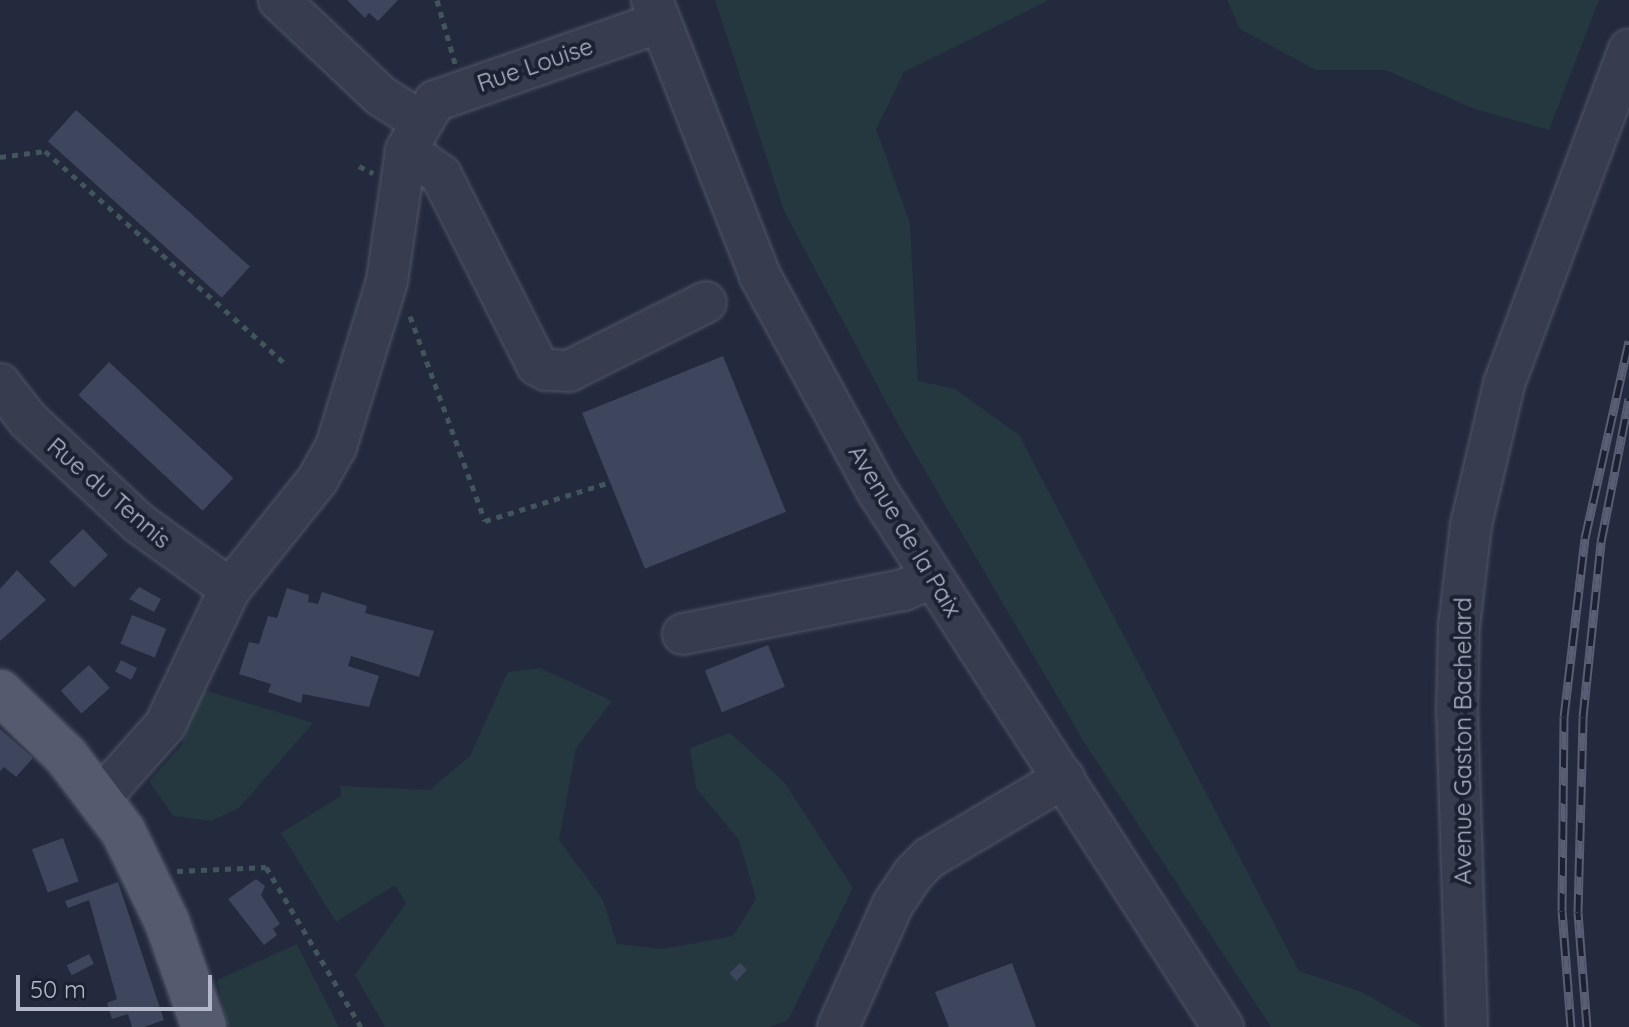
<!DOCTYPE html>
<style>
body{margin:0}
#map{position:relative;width:1629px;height:1027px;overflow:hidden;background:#232a3e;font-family:Quicksand,sans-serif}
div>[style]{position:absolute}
.green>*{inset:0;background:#25373f}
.building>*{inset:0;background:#3e465e;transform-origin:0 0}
.path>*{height:5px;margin-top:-2.5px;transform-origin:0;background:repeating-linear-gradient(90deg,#42545c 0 6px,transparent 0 12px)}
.roads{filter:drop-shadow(0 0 2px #525768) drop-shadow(0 0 2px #525768)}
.minor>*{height:40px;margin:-20px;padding:0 20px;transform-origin:20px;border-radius:20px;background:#373c4e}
.major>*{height:44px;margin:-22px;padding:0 22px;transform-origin:22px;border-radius:22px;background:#545b6e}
.rail>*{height:9px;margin-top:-4.5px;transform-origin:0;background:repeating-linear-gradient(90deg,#1c2132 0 18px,#585f75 0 36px);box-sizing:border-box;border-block:2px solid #585f75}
span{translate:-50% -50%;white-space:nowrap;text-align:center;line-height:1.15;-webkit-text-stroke:8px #1c2132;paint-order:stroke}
.street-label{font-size:24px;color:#b2b7c9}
.scale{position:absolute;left:16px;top:975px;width:196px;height:36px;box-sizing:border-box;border:4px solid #b2b7c9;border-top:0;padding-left:10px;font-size:24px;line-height:28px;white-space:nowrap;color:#b2b7c9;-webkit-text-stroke:6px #1c2132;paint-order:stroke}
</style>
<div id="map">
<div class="green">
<i style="clip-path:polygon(715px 0,1049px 0,904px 72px,876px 129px,910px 223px,918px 381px,955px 389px,1019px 435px,1299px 971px,1362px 992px,1422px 1027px,1271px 1027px,1084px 742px,899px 426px,784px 211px)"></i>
<i style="clip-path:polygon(1227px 0,1599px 0,1549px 130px,1472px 108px,1386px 70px,1316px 70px,1240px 29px)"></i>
<i style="clip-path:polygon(540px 668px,612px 701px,576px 748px,559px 840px,603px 900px,617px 944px,663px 949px,733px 936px,756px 899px,739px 840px,696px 788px,690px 748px,730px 733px,784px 782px,853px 888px,788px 1020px,769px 1027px,385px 1027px,355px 975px,406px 903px,395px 885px,336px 922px,281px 833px,341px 796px,340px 786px,430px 790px,470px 756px,508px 672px)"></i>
<i style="clip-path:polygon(201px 689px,313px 723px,239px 808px,211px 821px,173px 816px,149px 781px,181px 746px)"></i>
<i style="clip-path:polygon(297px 944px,339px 1027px,228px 1027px,217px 980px)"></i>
</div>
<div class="building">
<i style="clip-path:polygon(347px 0,398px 0,378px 21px,369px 13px,365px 18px)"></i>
<i style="left:76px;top:110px;width:234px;height:42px;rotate:42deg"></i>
<i style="left:723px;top:356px;width:168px;height:152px;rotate:68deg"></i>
<i style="left:109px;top:362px;width:170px;height:45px;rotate:43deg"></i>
<i style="left:83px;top:529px;width:36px;height:47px;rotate:46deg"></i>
<i style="clip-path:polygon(17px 570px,46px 600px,0 641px,0 589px)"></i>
<i style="clip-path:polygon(139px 587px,161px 599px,154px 612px,129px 599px)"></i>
<i style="clip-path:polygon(287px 588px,309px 595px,308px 602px,318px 604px,322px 592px,367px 606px,365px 613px,434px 631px,419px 677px,351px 656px,348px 666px,379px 676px,369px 707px,303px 694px,301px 703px,268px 692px,271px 684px,239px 674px,249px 642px,259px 644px,268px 616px,277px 618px)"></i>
<i style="left:132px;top:615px;width:37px;height:31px;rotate:22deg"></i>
<i style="left:768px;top:645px;width:45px;height:68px;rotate:68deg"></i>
<i style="left:121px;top:660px;width:18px;height:13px;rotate:27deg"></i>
<i style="left:89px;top:665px;width:31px;height:38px;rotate:48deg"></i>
<i style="clip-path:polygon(0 729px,33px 758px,16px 777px,4px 767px,0 771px)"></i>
<i style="left:63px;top:838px;width:46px;height:33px;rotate:70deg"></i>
<i style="clip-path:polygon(256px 879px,265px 886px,261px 895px,280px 924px,273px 929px,277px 935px,264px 945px,228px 899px)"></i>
<i style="clip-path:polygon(118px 882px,164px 1020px,144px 1027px,132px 1027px,128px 1014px,112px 1019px,107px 1003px,117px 999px,89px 900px,68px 908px,65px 901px)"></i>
<i style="left:89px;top:954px;width:11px;height:25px;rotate:63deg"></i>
<i style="left:740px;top:963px;width:10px;height:15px;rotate:45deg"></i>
<i style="clip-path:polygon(1012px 963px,1036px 1027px,949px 1027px,935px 992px)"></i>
</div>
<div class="path">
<i style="left:437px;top:0;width:66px;rotate:74.1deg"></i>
<i style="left:0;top:157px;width:45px;rotate:-7.6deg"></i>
<i style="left:45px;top:151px;width:323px;rotate:41.5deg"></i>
<i style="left:359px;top:166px;width:16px;rotate:27deg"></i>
<i style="left:410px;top:316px;width:218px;rotate:69.9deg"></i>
<i style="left:485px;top:521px;width:131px;rotate:-17.3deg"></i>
<i style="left:177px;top:871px;width:89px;rotate:-2.6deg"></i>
<i style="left:266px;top:867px;width:186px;rotate:59.3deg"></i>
</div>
<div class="roads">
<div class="minor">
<i style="left:279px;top:0;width:140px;rotate:43.3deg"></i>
<i style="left:381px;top:96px;width:46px;rotate:32.7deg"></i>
<i style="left:652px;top:0;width:296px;rotate:68.6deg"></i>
<i style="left:760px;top:276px;width:243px;rotate:61.4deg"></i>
<i style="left:876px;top:489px;width:640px;rotate:57.18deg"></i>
<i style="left:406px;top:150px;width:43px;rotate:35.5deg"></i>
<i style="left:441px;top:175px;width:213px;rotate:63.2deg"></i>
<i style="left:537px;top:365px;width:10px;rotate:29deg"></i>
<i style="left:546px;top:370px;width:23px;rotate:2deg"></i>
<i style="left:569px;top:371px;width:153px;rotate:-26.7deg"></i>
<i style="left:0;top:384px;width:46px;rotate:52.1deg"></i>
<i style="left:28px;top:420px;width:153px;rotate:42.9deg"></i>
<i style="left:140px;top:524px;width:111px;rotate:35.8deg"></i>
<i style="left:683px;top:634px;width:225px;rotate:-11.3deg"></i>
<i style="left:904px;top:590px;width:30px;rotate:-24deg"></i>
<i style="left:101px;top:797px;width:96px;rotate:-48.4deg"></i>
<i style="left:165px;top:725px;width:151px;rotate:-64.5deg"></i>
<i style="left:230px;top:589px;width:141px;rotate:-51.3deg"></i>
<i style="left:318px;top:479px;width:37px;rotate:-61deg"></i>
<i style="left:336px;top:447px;width:174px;rotate:-72.9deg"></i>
<i style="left:387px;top:281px;width:132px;rotate:-81.7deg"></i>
<i style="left:406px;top:150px;width:57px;rotate:-59.4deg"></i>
<i style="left:435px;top:101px;width:238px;rotate:-19.3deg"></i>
<i style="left:838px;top:1027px;width:135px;rotate:-65.9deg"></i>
<i style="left:893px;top:904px;width:37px;rotate:-56deg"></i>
<i style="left:914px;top:873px;width:21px;rotate:-45deg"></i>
<i style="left:929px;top:858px;width:157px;rotate:-30.7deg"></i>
<i style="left:1467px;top:1027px;width:315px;rotate:-91.8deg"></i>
<i style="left:1457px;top:712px;width:86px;rotate:-88.7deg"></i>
<i style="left:1459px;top:626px;width:102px;rotate:-83.2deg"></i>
<i style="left:1471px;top:525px;width:145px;rotate:-76.8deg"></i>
<i style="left:1504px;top:384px;width:357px;rotate:-69.5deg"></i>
</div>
<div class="major">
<i style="left:0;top:692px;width:92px;rotate:44.1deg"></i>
<i style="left:66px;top:756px;width:94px;rotate:52.8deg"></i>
<i style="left:123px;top:831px;width:101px;rotate:64.2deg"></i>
<i style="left:167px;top:922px;width:111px;rotate:70.6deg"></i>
</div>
</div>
<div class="rail">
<i style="left:1571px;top:1027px;width:116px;rotate:-94.4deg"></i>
<i style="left:1562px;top:911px;width:194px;rotate:-89.4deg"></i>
<i style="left:1564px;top:717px;width:180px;rotate:-83.3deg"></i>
<i style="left:1585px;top:538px;width:202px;rotate:-77.4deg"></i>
<i style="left:1587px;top:1027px;width:115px;rotate:-94.5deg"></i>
<i style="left:1578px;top:912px;width:195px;rotate:-88.5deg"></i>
<i style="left:1583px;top:717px;width:176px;rotate:-84.1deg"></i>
<i style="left:1601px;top:542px;width:146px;rotate:-78.9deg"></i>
</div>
<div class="street-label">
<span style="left:535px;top:65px;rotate:-19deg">Rue Louise</span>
<span style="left:109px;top:493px;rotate:41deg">Rue du Tennis</span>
<span style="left:905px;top:531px;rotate:59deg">Avenue de la Paix</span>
<span style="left:1463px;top:741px;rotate:-90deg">Avenue Gaston Bachelard</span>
</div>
<div class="scale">50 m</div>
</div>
